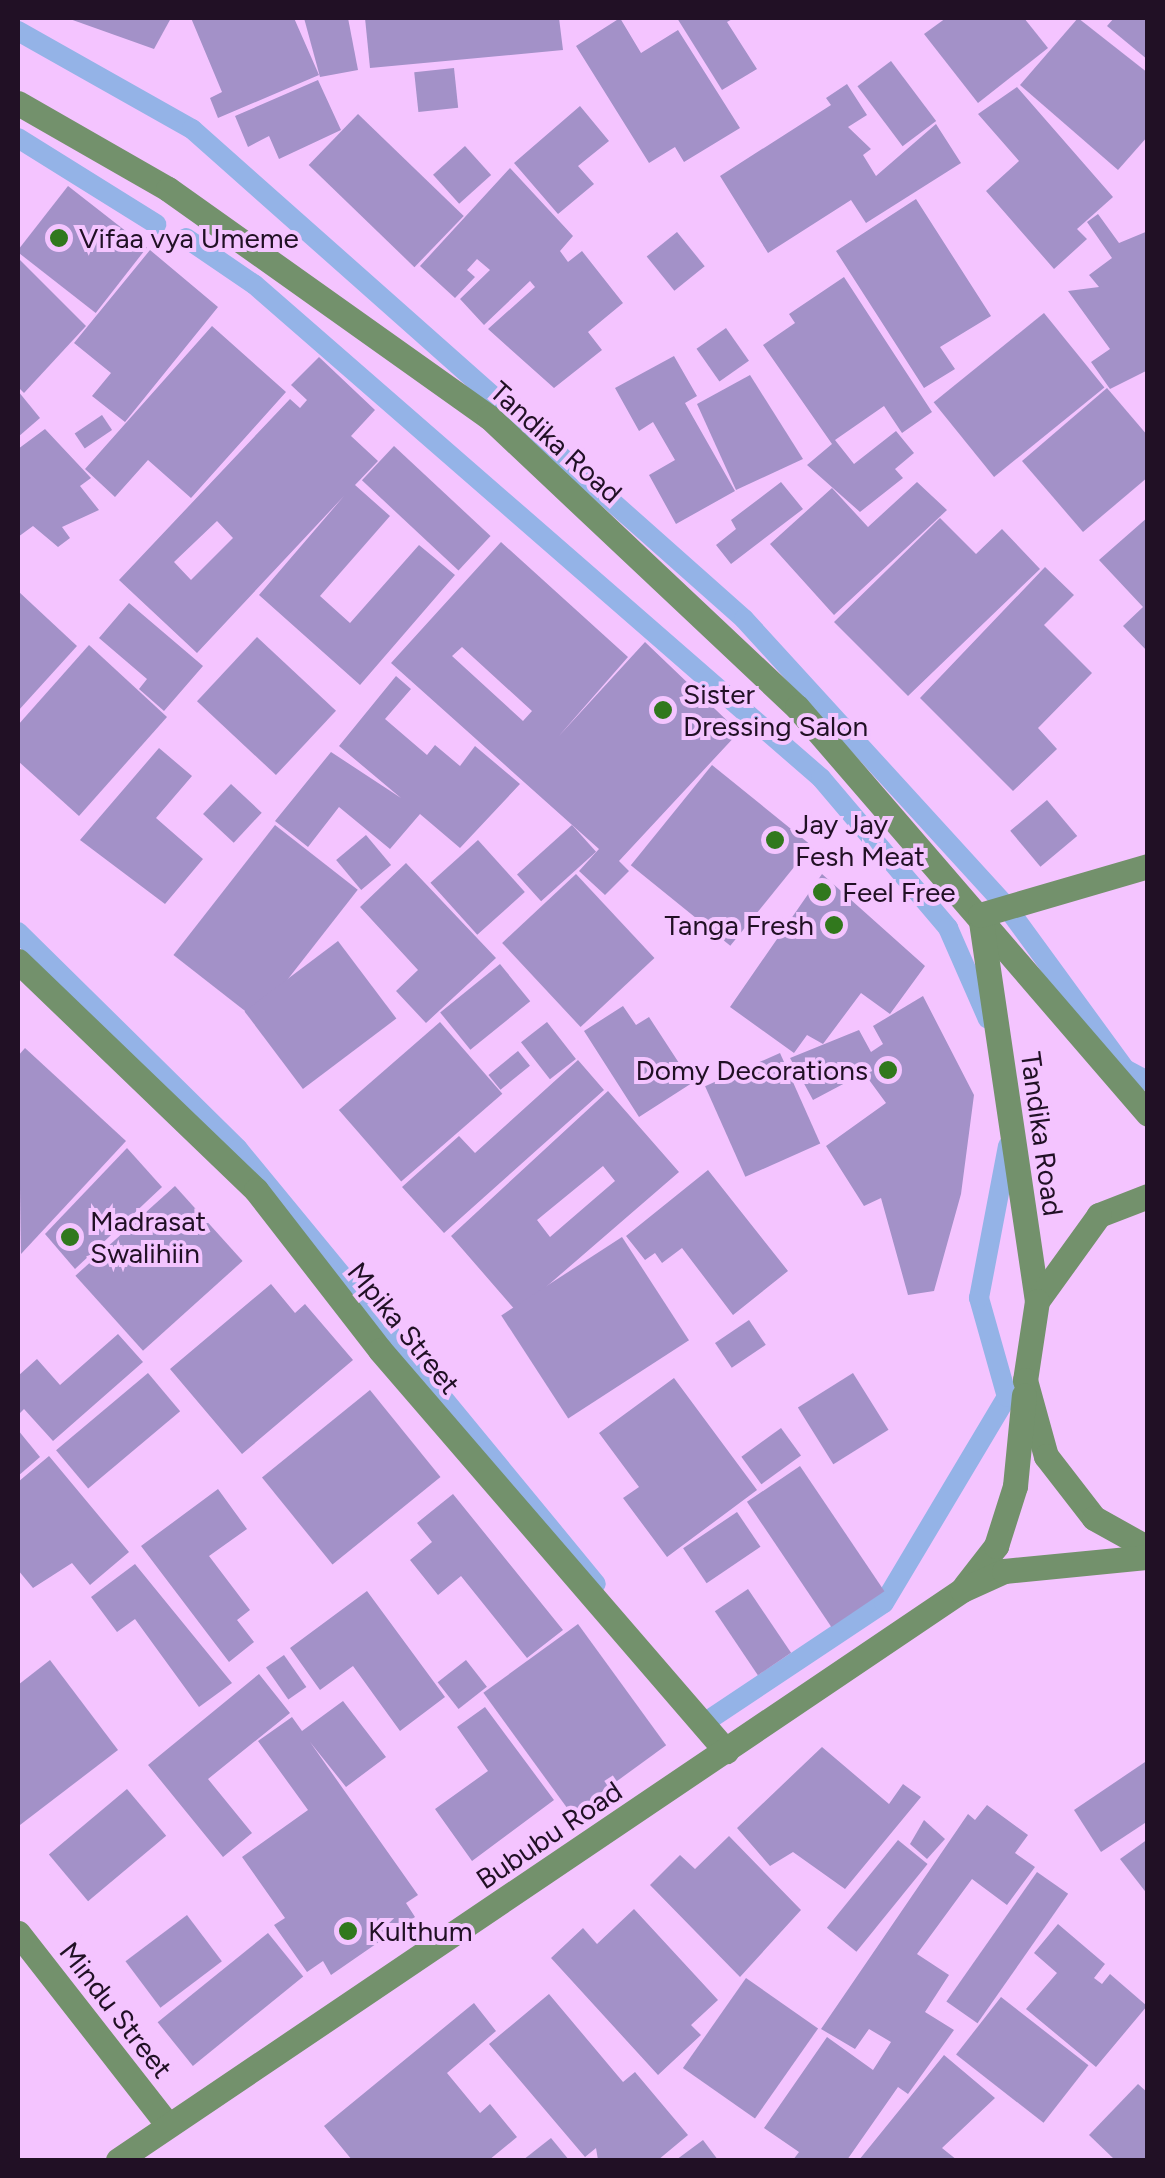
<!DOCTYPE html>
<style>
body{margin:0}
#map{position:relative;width:1165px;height:2178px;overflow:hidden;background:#f4c4ff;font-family:Figtree,sans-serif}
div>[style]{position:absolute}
.stream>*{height:20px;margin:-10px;padding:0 10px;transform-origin:10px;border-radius:10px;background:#94b3e7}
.building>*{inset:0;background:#a391c8;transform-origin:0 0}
.minor>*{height:25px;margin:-12.5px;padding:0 12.5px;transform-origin:12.5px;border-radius:12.5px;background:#73916c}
.dots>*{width:28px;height:28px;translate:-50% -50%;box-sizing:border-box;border:5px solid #f4c4ff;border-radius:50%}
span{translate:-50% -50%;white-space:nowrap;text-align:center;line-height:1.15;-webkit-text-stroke:8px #f4c4ff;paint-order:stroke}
.poi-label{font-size:28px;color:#211025}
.left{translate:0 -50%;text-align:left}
.right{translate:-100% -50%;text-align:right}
.street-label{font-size:28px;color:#211025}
.frame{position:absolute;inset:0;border:20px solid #211025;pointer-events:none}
</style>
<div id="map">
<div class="stream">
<i style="left:18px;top:31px;width:200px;rotate:29.4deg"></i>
<i style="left:192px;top:129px;width:738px;rotate:41.59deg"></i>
<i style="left:744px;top:619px;width:389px;rotate:47.6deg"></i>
<i style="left:1006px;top:906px;width:202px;rotate:53.9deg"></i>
<i style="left:1125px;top:1069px;width:26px;rotate:28deg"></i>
<i style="left:18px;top:138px;width:163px;rotate:31.9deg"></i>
<i style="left:186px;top:238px;width:83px;rotate:34.3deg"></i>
<i style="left:255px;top:285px;width:751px;rotate:41.06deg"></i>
<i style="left:821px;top:778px;width:197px;rotate:49.7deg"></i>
<i style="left:948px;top:928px;width:99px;rotate:66.3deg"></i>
<i style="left:18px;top:932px;width:309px;rotate:44.6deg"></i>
<i style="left:238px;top:1149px;width:563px;rotate:50.55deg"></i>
<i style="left:696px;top:1714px;width:12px;rotate:48deg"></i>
<i style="left:704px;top:1723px;width:216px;rotate:-33.7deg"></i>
<i style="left:884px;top:1603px;width:240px;rotate:-59.2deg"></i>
<i style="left:1007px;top:1397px;width:103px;rotate:-105.8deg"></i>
<i style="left:979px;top:1298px;width:155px;rotate:-79.2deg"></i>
</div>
<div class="building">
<i style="clip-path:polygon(67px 18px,171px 18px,154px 49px)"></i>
<i style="clip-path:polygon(191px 18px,294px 18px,319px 75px,218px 118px,210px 98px,222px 92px)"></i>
<i style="clip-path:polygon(304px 18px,348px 18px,358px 70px,320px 77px)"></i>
<i style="clip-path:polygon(365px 18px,559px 18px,563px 50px,370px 68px)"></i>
<i style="clip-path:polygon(620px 18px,641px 53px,678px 30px,740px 128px,684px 162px,675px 147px,649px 163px,576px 46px)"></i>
<i style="clip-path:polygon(677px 18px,734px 18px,727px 22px,757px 69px,722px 90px)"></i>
<i style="clip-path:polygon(946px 18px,1024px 18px,1048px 48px,978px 103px,924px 34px)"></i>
<i style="clip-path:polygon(1078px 18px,1148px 73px,1148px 136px,1118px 170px,1020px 85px)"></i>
<i style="clip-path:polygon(1114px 18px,1148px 18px,1148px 60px,1107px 26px)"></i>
<i style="left:891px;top:61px;width:75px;height:42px;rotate:53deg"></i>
<i style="left:454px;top:68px;width:40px;height:40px;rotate:84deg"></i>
<i style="clip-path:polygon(318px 80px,341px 130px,279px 159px,269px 136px,248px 147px,235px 116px)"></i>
<i style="clip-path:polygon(847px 84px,867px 115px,848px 127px,871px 149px,863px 155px,876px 176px,936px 124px,961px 163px,866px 223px,851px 200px,768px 253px,720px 176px,831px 105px,826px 98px)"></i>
<i style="clip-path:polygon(1017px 87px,1113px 197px,1077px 229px,1087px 239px,1054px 269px,986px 191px,1019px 161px,978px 114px)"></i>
<i style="clip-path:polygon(580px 106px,609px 141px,578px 166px,594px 184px,558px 214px,514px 163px)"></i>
<i style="left:358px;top:114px;width:147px;height:71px;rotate:44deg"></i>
<i style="left:465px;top:146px;width:39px;height:43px;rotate:48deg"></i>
<i style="clip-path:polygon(510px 168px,573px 236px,560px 251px,568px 262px,582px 251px,623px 303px,588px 332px,602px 350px,554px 388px,488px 329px,535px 287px,530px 281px,484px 325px,460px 299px,490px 270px,477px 259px,467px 270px,475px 277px,455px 298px,420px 266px)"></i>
<i style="left:68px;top:186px;width:100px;height:83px;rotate:38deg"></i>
<i style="clip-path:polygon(916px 199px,991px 316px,940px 347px,955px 369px,924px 388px,836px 251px)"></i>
<i style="clip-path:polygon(1098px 214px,1119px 243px,1148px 231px,1148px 370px,1110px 389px,1091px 362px,1110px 349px,1068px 291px,1099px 287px,1089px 275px,1112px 258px,1087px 222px)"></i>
<i style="left:677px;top:232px;width:44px;height:39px;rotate:51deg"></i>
<i style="clip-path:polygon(150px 250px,218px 307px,125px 422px,92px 396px,111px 373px,74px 343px)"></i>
<i style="clip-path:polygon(18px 258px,86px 326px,24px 393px,18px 387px)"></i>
<i style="clip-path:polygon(844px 277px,932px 412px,902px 433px,884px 406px,835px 440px,854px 464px,896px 431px,914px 453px,895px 469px,903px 478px,860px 512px,807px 465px,832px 444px,763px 345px,795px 323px,789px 314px)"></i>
<i style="left:1044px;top:313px;width:96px;height:142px;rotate:51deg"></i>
<i style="clip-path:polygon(212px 326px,286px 392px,191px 498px,148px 460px,115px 497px,85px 469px)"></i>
<i style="left:726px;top:328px;width:40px;height:36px;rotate:55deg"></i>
<i style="clip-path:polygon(674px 356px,697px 396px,685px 403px,735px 491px,676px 524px,649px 475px,675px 460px,653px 422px,639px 431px,615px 388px)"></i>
<i style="clip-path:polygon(evenodd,319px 357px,375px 410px,351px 436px,378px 461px,355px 485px,390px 516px,320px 596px,350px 623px,419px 545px,455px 575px,360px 685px,259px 595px,344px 496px,197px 653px,119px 580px,290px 399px,300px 408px,307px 400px,291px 385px,319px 357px,217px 521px,233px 538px,191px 580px,174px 562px,217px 521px)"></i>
<i style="clip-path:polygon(750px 375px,803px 459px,736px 490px,697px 404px)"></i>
<i style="clip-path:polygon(1107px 388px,1148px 436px,1148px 477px,1083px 532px,1022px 461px)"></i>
<i style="clip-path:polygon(18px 391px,40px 418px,18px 437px)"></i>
<i style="left:102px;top:415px;width:18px;height:33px;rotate:56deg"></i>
<i style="clip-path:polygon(45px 429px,91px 478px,80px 486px,99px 510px,62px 527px,70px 538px,58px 547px,33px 526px,18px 537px,18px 449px)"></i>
<i style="left:394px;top:446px;width:132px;height:47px;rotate:43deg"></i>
<i style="clip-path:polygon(781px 482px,803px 509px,731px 564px,716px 545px,736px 529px,731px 520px)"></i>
<i style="clip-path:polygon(917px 482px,947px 510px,834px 615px,770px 544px,832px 488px,868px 527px)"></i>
<i style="clip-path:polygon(1148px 517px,1148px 652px,1123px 626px,1143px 607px,1099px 560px)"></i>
<i style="clip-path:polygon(940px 518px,976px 554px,1002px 529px,1040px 569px,908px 696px,834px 622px)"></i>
<i style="clip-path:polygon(evenodd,501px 542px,628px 657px,558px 737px,645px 642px,739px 732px,619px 861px,629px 871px,605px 895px,579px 871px,599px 849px,391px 663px,501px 542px,462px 647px,532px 711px,523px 721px,452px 656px,462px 647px)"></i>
<i style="clip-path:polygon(1045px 567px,1074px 595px,1044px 625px,1092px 673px,1038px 728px,1057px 749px,1013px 791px,920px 698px)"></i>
<i style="clip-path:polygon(18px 591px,77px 646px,18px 711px)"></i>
<i style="clip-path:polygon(129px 603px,203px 666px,164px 711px,139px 689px,147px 679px,99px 638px)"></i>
<i style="left:257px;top:637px;width:108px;height:88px;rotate:43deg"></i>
<i style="clip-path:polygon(89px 645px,167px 717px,79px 816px,18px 761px,18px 725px)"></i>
<i style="clip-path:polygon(396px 676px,411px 689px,385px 719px,427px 755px,435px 745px,460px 766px,475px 746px,520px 784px,460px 848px,420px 814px,390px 849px,339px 807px,308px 847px,275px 821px,331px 752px,401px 798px,339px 746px)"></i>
<i style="clip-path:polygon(159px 748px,192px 776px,156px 818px,203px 859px,165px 904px,80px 840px)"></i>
<i style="left:712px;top:765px;width:128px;height:129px;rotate:39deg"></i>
<i style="left:231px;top:784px;width:42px;height:41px;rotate:43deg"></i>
<i style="left:1047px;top:800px;width:47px;height:48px;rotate:50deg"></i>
<i style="left:275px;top:825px;width:105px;height:165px;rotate:38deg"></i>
<i style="left:572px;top:825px;width:36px;height:74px;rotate:48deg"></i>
<i style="left:366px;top:835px;width:39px;height:39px;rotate:50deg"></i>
<i style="left:478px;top:840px;width:70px;height:64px;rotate:48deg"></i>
<i style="clip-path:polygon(406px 863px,496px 958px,426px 1023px,396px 991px,418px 970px,360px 907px)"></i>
<i style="left:576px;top:874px;width:115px;height:101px;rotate:47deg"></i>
<i style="clip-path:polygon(822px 874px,925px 966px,890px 1014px,861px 993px,823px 1044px,807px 1035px,794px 1053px,730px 1007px)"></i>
<i style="left:338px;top:941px;width:97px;height:117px;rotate:53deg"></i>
<i style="left:500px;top:964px;width:48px;height:77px;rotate:51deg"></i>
<i style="clip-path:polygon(923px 996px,974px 1095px,961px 1194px,934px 1291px,908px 1295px,881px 1198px,864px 1206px,826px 1146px,886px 1103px,864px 1073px,813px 1100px,790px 1058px,859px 1030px,871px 1052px,883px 1044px,873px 1026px)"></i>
<i style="clip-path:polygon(623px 1006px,636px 1025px,649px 1017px,692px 1083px,639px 1117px,584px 1031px)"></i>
<i style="left:440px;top:1022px;width:95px;height:134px;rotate:49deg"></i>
<i style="left:547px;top:1022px;width:47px;height:33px;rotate:52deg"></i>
<i style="clip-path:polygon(25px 1048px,126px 1141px,21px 1254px,18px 1056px)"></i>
<i style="left:518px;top:1051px;width:19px;height:38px;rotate:51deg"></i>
<i style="left:780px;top:1053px;width:99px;height:82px;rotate:66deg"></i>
<i style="clip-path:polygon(578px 1060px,604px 1090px,444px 1233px,402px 1187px,459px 1136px,475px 1153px)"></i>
<i style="clip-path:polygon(evenodd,608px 1091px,679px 1172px,517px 1312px,451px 1236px,608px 1091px,603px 1166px,615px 1181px,550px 1237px,537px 1220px,603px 1166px)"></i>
<i style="clip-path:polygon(127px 1148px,162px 1187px,75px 1269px,45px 1234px)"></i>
<i style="clip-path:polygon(708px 1170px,788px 1271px,733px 1315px,682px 1248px,662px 1263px,655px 1253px,645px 1260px,626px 1236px)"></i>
<i style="left:175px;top:1186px;width:101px;height:134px;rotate:48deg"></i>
<i style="left:622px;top:1237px;width:123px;height:144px;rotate:57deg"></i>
<i style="clip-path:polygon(271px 1284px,295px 1313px,305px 1304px,353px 1360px,242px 1454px,170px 1369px)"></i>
<i style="left:749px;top:1320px;width:30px;height:41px;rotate:56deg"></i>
<i style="clip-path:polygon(118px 1334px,143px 1362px,53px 1441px,24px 1409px,18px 1415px,18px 1376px,37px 1359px,60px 1385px)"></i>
<i style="left:148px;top:1373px;width:50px;height:120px;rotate:50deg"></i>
<i style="left:853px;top:1373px;width:67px;height:65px;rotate:58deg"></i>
<i style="clip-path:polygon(674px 1378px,757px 1490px,667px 1557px,623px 1498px,639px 1487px,599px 1433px)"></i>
<i style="left:370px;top:1390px;width:112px;height:139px;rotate:51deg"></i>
<i style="left:781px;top:1428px;width:34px;height:49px;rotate:54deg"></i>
<i style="clip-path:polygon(18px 1430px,40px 1457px,18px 1476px)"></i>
<i style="clip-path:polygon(49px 1456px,129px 1552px,90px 1585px,72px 1563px,33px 1588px,18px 1570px,18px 1482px)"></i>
<i style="left:800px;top:1466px;width:151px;height:64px;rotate:56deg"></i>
<i style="clip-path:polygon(218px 1489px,247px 1529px,209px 1556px,250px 1610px,237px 1620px,254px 1642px,229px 1662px,141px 1546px)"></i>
<i style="clip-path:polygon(453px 1494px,563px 1630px,527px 1658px,461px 1576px,438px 1595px,410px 1560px,432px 1542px,417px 1523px)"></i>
<i style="left:737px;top:1512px;width:42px;height:65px;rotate:56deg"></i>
<i style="clip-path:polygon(135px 1564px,232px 1683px,199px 1707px,135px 1619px,117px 1632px,91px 1597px)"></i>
<i style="left:748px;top:1589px;width:77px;height:40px;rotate:56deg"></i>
<i style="clip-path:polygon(367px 1591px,445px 1697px,400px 1731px,353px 1666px,320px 1690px,290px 1648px)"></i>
<i style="left:578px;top:1624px;width:150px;height:117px;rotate:54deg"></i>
<i style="left:284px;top:1655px;width:39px;height:22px;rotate:55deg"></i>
<i style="clip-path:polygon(50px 1660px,118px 1750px,20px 1825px,18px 1685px)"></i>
<i style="left:466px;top:1660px;width:34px;height:36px;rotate:52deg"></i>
<i style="clip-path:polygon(259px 1674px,290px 1713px,208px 1779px,252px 1833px,223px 1857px,148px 1765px)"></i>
<i style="clip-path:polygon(343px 1701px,386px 1757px,346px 1787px,310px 1742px,418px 1895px,406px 1903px,415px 1917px,331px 1975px,323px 1961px,307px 1972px,274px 1925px,285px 1918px,242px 1857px,308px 1810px,258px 1741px,292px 1717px,302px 1731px)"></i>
<i style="clip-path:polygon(485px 1707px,554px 1800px,472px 1861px,435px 1809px,488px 1771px,457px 1727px)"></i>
<i style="clip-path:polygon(822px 1747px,889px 1804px,903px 1784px,921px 1797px,845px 1889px,793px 1852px,770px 1866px,737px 1828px)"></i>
<i style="clip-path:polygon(1148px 1760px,1148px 1821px,1101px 1852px,1074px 1810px)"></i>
<i style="left:127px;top:1789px;width:61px;height:102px;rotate:50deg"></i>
<i style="clip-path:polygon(987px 1805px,1028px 1835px,1015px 1853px,1035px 1867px,1007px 1905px,972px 1879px,917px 1954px,949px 1975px,925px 2012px,954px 2030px,908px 2094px,898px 2087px,847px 2160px,793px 2160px,799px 2152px,764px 2128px,827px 2037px,873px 2070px,891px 2042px,869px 2029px,855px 2049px,821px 2029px,968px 1814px,975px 1820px)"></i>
<i style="clip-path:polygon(924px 1820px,945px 1839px,927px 1859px,910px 1844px)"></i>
<i style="clip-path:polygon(729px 1836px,801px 1910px,740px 1977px,650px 1885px,680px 1855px,695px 1869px)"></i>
<i style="clip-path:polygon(1148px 1839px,1148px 1895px,1120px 1859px)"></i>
<i style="left:898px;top:1840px;width:38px;height:113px;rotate:39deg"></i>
<i style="left:1037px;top:1872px;width:38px;height:158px;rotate:35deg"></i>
<i style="clip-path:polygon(634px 1909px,718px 2000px,691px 2025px,701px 2035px,658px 2075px,551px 1958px,583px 1928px,597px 1944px)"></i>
<i style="left:187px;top:1915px;width:58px;height:77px;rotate:53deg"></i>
<i style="clip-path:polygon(1058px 1924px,1105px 1964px,1094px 1978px,1102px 1984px,1110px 1974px,1147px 2006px,1096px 2067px,1026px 2009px,1057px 1973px,1034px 1953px)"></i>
<i style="left:268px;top:1933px;width:56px;height:142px;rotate:51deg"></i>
<i style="left:746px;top:1978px;width:88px;height:110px;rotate:35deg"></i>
<i style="clip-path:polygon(549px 1994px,623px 2082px,635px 2072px,688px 2135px,658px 2160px,598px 2160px,596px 2148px,585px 2157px,489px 2044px)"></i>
<i style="left:1001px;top:1997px;width:111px;height:73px;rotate:38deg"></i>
<i style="clip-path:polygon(474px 2003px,496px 2031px,447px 2073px,480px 2113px,490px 2104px,517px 2137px,489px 2160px,352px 2160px,324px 2126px)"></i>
<i style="clip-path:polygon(944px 2055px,995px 2098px,942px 2148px,957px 2160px,859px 2160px)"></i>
<i style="clip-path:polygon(1138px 2084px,1148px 2093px,1148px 2160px,1115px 2160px,1089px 2135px)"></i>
<i style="clip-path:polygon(551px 2138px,569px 2160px,523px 2160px)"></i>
<i style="clip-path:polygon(703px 2140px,718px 2160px,676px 2160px)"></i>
</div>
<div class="minor">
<i style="left:18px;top:103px;width:173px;rotate:29.8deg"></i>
<i style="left:168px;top:189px;width:394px;rotate:35.4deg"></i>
<i style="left:489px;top:417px;width:423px;rotate:43.3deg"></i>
<i style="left:797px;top:707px;width:537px;rotate:49.23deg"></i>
<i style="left:980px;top:915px;width:390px;rotate:81.6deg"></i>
<i style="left:980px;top:915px;width:175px;rotate:-16.3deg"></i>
<i style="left:18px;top:961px;width:330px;rotate:43.9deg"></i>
<i style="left:256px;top:1190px;width:202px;rotate:52.2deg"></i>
<i style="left:380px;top:1350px;width:530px;rotate:49.21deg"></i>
<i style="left:1148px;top:1196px;width:53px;rotate:158.8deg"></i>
<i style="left:1099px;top:1215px;width:106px;rotate:125.8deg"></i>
<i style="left:1037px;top:1301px;width:80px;rotate:98.6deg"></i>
<i style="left:1025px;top:1380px;width:79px;rotate:74.6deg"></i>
<i style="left:1046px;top:1456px;width:78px;rotate:52.3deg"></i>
<i style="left:1094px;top:1518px;width:62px;rotate:29.1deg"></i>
<i style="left:965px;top:1586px;width:51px;rotate:-52.2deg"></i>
<i style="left:996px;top:1546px;width:63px;rotate:-72.4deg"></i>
<i style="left:1015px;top:1486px;width:91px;rotate:-84.4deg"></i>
<i style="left:18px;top:1933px;width:242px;rotate:52deg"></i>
<i style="left:118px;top:2160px;width:1018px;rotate:-34.03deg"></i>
<i style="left:962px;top:1590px;width:46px;rotate:-24.3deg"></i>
<i style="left:1004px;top:1571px;width:145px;rotate:-5.6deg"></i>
</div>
<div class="dots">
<i style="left:59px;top:238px;background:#31781d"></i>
<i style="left:663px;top:710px;background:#31781d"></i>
<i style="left:775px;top:840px;background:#31781d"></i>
<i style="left:822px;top:892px;background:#31781d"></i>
<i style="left:834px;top:925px;background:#31781d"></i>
<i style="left:888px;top:1070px;background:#31781d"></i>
<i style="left:70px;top:1237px;background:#31781d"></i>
<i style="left:348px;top:1931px;background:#31781d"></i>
</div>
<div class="poi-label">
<span class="left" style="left:79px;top:238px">Vifaa vya Umeme</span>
<span class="left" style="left:683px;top:710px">Sister<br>Dressing Salon</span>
<span class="left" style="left:795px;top:840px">Jay Jay<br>Fesh Meat</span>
<span class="left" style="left:842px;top:892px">Feel Free</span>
<span class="right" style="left:814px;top:925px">Tanga Fresh</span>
<span class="right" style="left:868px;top:1070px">Domy Decorations</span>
<span class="left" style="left:90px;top:1237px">Madrasat<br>Swalihiin</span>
<span class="left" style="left:368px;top:1931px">Kulthum</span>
</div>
<div class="street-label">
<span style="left:556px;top:442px;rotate:42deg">Tandika Road</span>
<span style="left:1042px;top:1134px;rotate:82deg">Tandika Road</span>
<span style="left:404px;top:1328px;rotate:51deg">Mpika Street</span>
<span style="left:549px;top:1835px;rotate:-34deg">Bububu Road</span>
<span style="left:116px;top:2010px;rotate:52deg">Mindu Street</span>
</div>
<div class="frame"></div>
</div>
